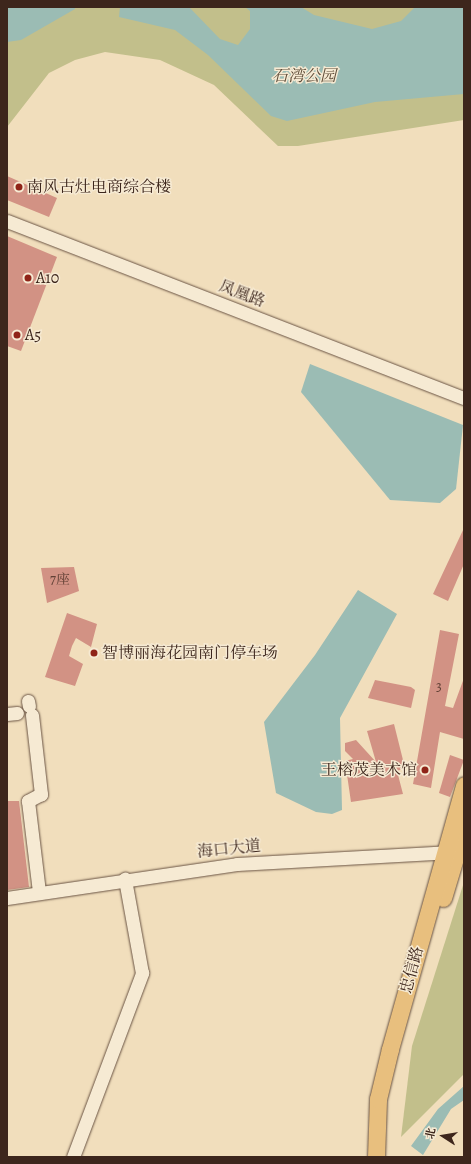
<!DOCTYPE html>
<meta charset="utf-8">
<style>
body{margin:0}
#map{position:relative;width:471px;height:1164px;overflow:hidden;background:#f1debc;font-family:Alegreya,"Noto Serif SC",serif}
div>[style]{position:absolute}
.green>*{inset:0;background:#c2bf8b}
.water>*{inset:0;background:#9bbcb4}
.building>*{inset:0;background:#d29284}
.roads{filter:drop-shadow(0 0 1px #6a5444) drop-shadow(0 0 1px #6a5444)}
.minor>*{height:13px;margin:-6.5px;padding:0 6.5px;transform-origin:6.5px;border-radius:6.5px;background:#f6ead3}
.major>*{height:17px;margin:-8.5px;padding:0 8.5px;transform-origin:8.5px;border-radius:8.5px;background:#e8bf7e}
.dots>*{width:11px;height:11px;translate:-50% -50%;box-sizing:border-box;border:2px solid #f6ead3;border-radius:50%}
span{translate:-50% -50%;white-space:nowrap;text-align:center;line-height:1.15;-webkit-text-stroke:3px #f6ead3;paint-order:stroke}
.number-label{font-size:14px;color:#624136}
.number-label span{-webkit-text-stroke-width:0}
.park-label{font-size:16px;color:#5e4c38;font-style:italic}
.poi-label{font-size:16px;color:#3d261c}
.left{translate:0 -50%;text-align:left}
.right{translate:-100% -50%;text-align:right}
.street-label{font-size:16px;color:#3d261c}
.frame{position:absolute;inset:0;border:8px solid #3d261c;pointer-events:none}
.north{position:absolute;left:423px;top:1116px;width:40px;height:40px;-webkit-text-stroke:3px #f6ead3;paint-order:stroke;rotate:282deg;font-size:11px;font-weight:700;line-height:16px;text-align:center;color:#3d261c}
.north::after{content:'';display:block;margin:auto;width:14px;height:18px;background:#3d261c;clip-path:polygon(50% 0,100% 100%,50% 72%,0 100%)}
</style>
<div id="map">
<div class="green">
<i style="clip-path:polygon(7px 7px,464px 7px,464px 120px,298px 146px,278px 146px,214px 85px,160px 60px,105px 52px,75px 60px,49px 73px,7px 127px)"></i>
<i style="clip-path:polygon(464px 882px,464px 1074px,401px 1137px,412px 1046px)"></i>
</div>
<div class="water">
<i style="clip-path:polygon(7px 7px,75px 7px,75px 9px,21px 40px,7px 42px)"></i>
<i style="clip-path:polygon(120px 7px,189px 7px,220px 39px,238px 45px,250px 29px,250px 11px,245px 7px,301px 7px,314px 15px,372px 29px,401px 21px,415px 7px,464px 7px,464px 94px,375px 102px,287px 121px,271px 116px,208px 55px,175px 30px,119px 17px)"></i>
<i style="clip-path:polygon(310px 364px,463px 425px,456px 489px,440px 503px,390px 500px,301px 392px)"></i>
<i style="clip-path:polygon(358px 590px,397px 614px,340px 718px,342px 810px,332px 814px,316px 812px,276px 793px,264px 722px,315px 655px)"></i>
<i style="clip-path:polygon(464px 1086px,464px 1100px,451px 1109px,423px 1155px,411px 1146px,438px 1109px)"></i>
</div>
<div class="building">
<i style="clip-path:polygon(7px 176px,57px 198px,49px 217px,7px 200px)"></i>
<i style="clip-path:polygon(7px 236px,57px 257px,21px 351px,7px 346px)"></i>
<i style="clip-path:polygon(464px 528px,464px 564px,448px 601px,433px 594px)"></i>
<i style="clip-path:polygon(74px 567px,79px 591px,47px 603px,41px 568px)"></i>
<i style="clip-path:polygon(67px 613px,97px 624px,91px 647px,76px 638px,72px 646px,69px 656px,83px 664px,75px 686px,45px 677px)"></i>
<i style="clip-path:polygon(440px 630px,459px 634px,445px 706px,453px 708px,464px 678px,464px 739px,440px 732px,431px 788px,413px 784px)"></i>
<i style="clip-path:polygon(375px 680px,411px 687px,415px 690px,411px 708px,368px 698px)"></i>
<i style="clip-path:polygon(394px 724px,405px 768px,397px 771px,403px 794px,351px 802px,345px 761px,353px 759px,345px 751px,345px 743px,356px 740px,376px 762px,367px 731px)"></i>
<i style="clip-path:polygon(450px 755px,464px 760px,450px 797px,439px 793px)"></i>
<i style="clip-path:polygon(7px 801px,19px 801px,29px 887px,7px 890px)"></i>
</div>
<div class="roads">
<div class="minor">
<i style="left:7px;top:221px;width:490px;rotate:21.2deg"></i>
<i style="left:28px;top:701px;width:5px;rotate:79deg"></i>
<i style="left:7px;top:714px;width:10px;rotate:-6deg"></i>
<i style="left:32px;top:715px;width:80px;rotate:83.5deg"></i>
<i style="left:41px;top:794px;width:15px;rotate:152deg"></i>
<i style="left:28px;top:801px;width:92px;rotate:83.1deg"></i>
<i style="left:7px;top:898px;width:232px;rotate:-8.4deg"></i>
<i style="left:237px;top:864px;width:215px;rotate:-3.2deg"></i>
<i style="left:73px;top:1157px;width:197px;rotate:-69.4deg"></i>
<i style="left:142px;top:973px;width:96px;rotate:-100.3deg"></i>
</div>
<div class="major">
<i style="left:443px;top:898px;width:73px;rotate:-73.3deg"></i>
<i style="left:376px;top:1157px;width:58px;rotate:-88deg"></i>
<i style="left:378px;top:1099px;width:51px;rotate:-76.5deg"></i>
<i style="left:390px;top:1049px;width:274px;rotate:-74.3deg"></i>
</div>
</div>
<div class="dots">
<i style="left:19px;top:187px;background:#8f2418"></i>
<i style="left:28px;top:278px;background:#8f2418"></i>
<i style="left:17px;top:335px;background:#8f2418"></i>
<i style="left:94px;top:653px;background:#8f2418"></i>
<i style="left:425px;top:770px;background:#8f2418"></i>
</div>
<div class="number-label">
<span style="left:60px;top:580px">7座</span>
<span style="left:439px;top:687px">3</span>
</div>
<div class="park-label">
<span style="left:304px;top:76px">石湾公园</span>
</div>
<div class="poi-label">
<span class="left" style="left:27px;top:187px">南风古灶电商综合楼</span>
<span class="left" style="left:36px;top:278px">A10</span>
<span class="left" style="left:25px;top:335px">A5</span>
<span class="left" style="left:102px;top:653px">智博丽海花园南门停车场</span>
<span class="right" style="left:417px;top:770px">王榕茂美术馆</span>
</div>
<div class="street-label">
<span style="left:242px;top:294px;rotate:21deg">凤凰路</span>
<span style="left:229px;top:849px;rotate:-6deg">海口大道</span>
<span style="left:412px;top:970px;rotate:-75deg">忠信路</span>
</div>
<div class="frame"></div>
<div class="north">北</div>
</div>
